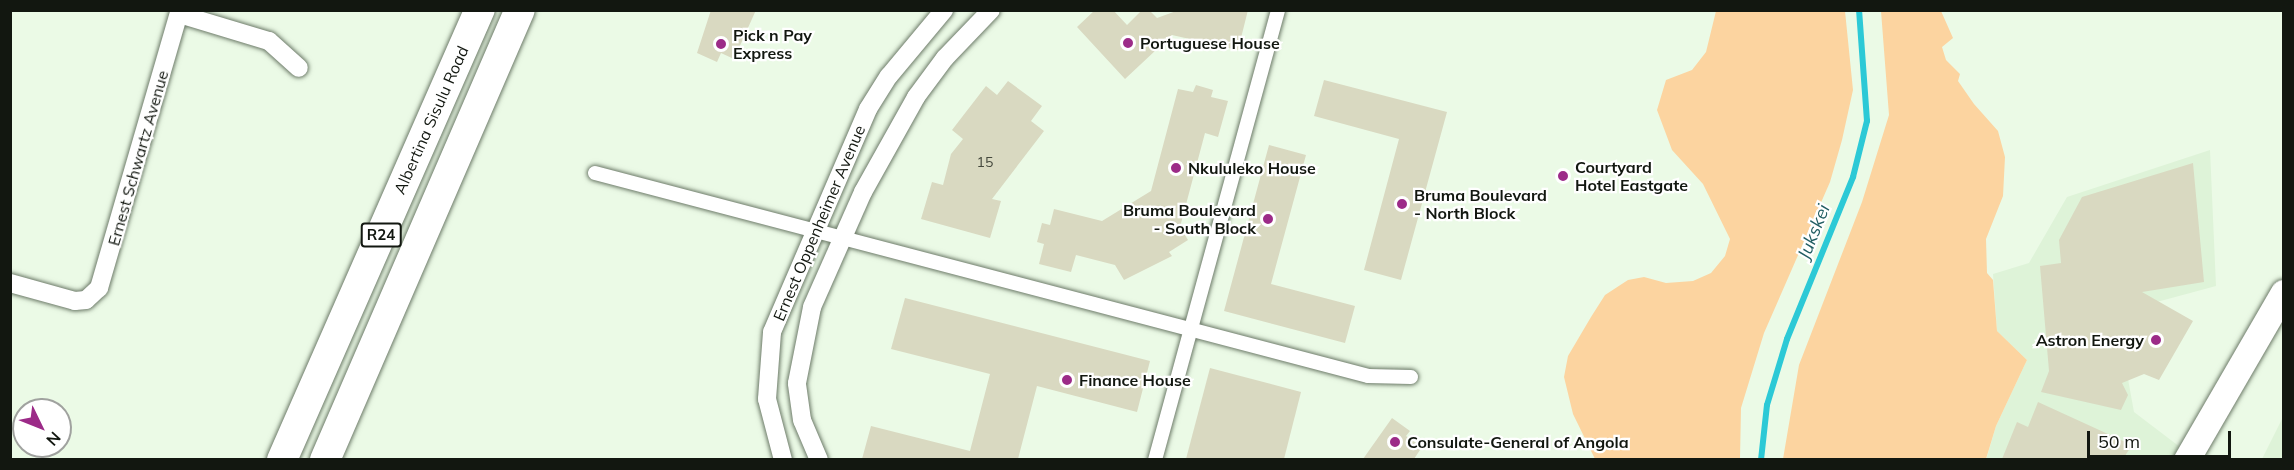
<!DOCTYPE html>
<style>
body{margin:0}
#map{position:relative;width:2294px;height:470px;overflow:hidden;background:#ebfae6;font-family:Mulish,sans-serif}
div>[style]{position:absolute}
.built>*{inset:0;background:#def3d8}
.green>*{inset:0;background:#fcd4a0}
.stream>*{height:6px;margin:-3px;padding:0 3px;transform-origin:3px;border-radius:3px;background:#2cc9d6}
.building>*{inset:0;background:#d9d9c1}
.roads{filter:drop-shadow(0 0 2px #6d7b69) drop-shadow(0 0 2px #6d7b69)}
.pedestrian>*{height:14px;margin:-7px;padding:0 7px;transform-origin:7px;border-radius:7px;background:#fff}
.minor>*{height:18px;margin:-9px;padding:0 9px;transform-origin:9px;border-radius:9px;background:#fff}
.secondary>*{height:26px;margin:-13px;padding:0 13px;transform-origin:13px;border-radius:13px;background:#fff}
.primary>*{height:30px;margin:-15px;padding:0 15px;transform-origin:15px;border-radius:15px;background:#fff}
.dots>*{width:16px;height:16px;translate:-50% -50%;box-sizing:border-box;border:3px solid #fff;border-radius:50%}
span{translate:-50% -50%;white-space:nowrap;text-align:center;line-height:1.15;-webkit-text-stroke:4.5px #fff;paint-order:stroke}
.number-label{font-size:14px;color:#44483c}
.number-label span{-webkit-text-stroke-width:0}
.shield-label span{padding:2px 4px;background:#fff;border:2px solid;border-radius:4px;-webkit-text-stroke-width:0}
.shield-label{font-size:15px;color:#121710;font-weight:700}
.poi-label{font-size:16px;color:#121710;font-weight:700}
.left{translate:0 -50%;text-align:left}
.right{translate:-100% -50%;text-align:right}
.street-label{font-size:16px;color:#121710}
.water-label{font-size:18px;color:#225e63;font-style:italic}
.frame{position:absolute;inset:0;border:12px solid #121710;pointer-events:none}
.north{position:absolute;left:12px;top:398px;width:60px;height:60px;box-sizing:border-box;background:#fff;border:2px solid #a0a29f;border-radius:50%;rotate:133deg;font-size:16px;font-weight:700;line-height:24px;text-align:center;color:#121710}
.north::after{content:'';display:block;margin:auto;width:21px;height:27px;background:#9c2b88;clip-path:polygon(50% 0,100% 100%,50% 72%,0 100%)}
.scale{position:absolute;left:2087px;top:431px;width:144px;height:27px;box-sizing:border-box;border:3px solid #121710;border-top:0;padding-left:8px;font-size:18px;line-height:21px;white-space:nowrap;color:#121710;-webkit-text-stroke:4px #fff;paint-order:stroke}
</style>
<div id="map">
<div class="built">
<i style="clip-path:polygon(2210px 150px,2216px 286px,2116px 313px,2134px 412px,2180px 447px,2172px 459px,1986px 460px,1996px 426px,2027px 360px,1997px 331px,1993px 274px,2029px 263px,2067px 197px)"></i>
<i style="clip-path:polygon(2283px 417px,2283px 459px,2262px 459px)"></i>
</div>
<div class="green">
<i style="clip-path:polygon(1716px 11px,1845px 11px,1853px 90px,1842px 140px,1830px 182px,1764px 333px,1741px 408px,1740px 459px,1595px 459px,1573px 414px,1564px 377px,1568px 356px,1591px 317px,1605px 295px,1628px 280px,1644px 277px,1666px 283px,1693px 281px,1711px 273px,1725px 256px,1730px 239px,1703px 184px,1672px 150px,1657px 110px,1666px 80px,1692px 70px,1706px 52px)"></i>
<i style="clip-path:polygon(1881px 11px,1941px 11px,1953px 38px,1942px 47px,1946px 60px,1960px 74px,1958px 81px,1974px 104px,1998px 131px,2005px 157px,2003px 196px,1986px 239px,1987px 273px,1993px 280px,1997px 331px,2027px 360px,1996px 426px,1986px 459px,1783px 459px,1799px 365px,1862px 202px,1889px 115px)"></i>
</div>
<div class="stream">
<i style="left:1761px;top:460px;width:55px;rotate:-83.8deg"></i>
<i style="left:1767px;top:405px;width:69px;rotate:-73.1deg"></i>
<i style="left:1787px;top:339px;width:175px;rotate:-67.8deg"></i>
<i style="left:1853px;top:177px;width:58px;rotate:-76deg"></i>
<i style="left:1867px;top:121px;width:111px;rotate:-94.1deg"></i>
</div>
<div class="building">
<i style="clip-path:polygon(711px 10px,756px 10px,734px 59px,721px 53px,717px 62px,697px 53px)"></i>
<i style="clip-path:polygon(1095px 10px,1113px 10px,1127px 25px,1142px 10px,1149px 10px,1157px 18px,1179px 10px,1248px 10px,1238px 50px,1172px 35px,1125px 79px,1077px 27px)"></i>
<i style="clip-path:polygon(1324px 80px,1447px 112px,1401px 280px,1364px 270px,1399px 139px,1314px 116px)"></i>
<i style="clip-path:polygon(1008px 81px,1042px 106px,1031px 121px,1044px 131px,992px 199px,1001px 201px,990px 238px,921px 219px,932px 182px,943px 185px,951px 154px,963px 139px,952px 130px,986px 86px,997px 95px)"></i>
<i style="clip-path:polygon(1196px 85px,1213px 90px,1211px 97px,1228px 101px,1218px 137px,1205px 133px,1180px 227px,1188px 240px,1169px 252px,1172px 256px,1124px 280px,1115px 265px,1076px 255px,1071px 272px,1039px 264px,1044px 244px,1037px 242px,1042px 223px,1050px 225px,1054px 209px,1102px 221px,1151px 191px,1178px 89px,1193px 92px)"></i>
<i style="clip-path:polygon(1269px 145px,1306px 155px,1271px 284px,1355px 306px,1345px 343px,1224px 311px)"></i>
<i style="clip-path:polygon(2193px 163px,2204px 282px,2142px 292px,2193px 321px,2159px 380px,2144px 374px,2122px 383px,2128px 395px,2121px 410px,2041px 392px,2049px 371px,2040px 266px,2061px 263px,2059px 240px,2082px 197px)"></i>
<i style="clip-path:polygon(905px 298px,1150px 361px,1137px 412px,1037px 386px,1018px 459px,862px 459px,871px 426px,970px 451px,990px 374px,891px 349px)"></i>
<i style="clip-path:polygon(1210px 368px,1301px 392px,1284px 459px,1186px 459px)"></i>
<i style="clip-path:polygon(2038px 402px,2132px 445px,2123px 459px,2002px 459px,2017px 422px,2028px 427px)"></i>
<i style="clip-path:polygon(1392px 418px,1410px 431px,1406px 436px,1422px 447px,1414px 459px,1363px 459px)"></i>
</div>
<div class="roads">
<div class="pedestrian">
<i style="left:595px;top:173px;width:799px;rotate:14.71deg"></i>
<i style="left:1368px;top:376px;width:43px;rotate:1.3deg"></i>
<i style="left:1155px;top:460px;width:467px;rotate:-74.7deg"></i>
</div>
<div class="minor">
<i style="left:179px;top:14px;width:94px;rotate:16.7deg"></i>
<i style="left:269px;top:41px;width:40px;rotate:42deg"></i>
<i style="left:10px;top:283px;width:67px;rotate:15.5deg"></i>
<i style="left:75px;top:301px;width:11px;rotate:-5deg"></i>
<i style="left:86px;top:300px;width:18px;rotate:-43deg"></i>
<i style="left:99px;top:288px;width:290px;rotate:-73.8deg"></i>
<i style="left:783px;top:460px;width:63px;rotate:-104.7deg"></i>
<i style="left:767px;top:399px;width:67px;rotate:-85.7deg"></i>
<i style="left:772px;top:332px;width:243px;rotate:-66.7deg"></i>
<i style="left:868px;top:109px;width:39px;rotate:-58deg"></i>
<i style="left:889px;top:76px;width:86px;rotate:-50.2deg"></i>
<i style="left:819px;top:460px;width:43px;rotate:-113deg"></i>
<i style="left:802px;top:420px;width:37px;rotate:-98deg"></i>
<i style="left:797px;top:383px;width:77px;rotate:-78.8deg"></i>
<i style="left:812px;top:307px;width:126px;rotate:-66.1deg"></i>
<i style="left:863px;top:192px;width:109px;rotate:-60.8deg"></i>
<i style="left:916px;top:97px;width:49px;rotate:-53.4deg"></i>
<i style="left:945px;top:58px;width:66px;rotate:-46.2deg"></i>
</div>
<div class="secondary">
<i style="left:2187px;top:460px;width:193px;rotate:-59.9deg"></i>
</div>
<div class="primary">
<i style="left:282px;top:460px;width:492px;rotate:-66.3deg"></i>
<i style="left:325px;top:460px;width:490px;rotate:-66.6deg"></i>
</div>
</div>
<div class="dots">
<i style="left:1128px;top:43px;background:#9c2b88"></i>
<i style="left:721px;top:44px;background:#9c2b88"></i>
<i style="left:1176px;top:168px;background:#9c2b88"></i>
<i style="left:1563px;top:176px;background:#9c2b88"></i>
<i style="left:1402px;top:204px;background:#9c2b88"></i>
<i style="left:1268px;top:219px;background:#9c2b88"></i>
<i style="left:2156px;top:340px;background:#9c2b88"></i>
<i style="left:1067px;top:380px;background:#9c2b88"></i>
<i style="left:1395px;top:442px;background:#9c2b88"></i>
</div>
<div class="number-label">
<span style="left:985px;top:162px">15</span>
</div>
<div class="shield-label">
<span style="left:381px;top:235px">R24</span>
</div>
<div class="poi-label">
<span class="left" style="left:733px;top:44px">Pick n Pay<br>Express</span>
<span class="left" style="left:1140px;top:43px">Portuguese House</span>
<span class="left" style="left:1575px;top:176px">Courtyard<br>Hotel Eastgate</span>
<span class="left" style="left:1188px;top:168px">Nkululeko House</span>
<span class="left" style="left:1414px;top:204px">Bruma Boulevard<br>- North Block</span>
<span class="right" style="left:1256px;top:219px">Bruma Boulevard<br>- South Block</span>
<span class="right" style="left:2144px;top:340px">Astron Energy</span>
<span class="left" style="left:1079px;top:380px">Finance House</span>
<span class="left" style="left:1407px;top:442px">Consulate-General of Angola</span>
</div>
<div class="street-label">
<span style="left:431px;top:120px;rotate:-66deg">Albertina Sisulu Road</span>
<span style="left:138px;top:158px;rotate:-74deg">Ernest Schwartz Avenue</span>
<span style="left:819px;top:223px;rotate:-67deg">Ernest Oppenheimer Avenue</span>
</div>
<div class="water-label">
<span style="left:1814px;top:232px;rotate:-68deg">Jukskei</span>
</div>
<div class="frame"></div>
<div class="north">N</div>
<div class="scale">50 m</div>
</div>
